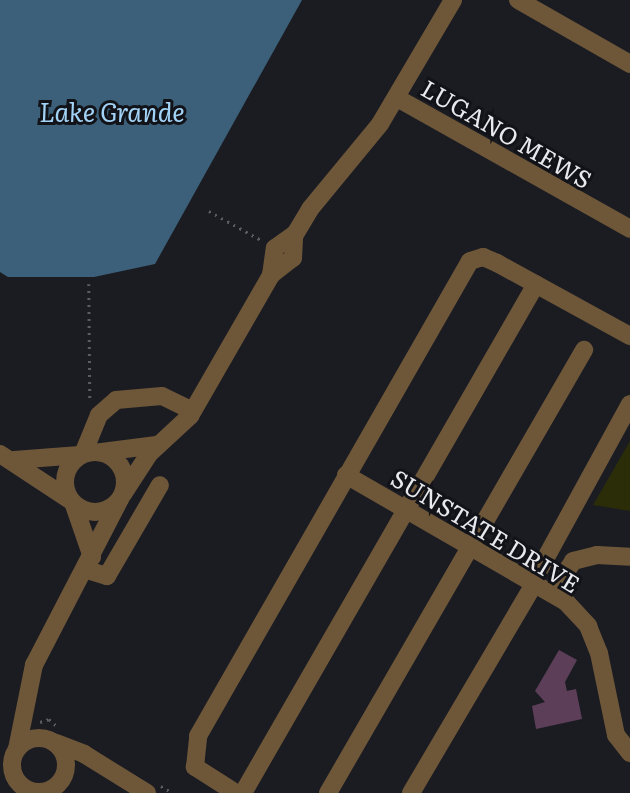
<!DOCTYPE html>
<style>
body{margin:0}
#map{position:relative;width:630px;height:793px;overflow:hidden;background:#1b1c22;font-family:Literata,serif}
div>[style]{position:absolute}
.green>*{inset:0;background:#2a2d07}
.water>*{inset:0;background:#3c6079}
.building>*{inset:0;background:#5d3e59}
.path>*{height:2.5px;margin-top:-1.25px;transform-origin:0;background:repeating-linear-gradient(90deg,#5c5d62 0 2px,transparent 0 7px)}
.minor>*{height:18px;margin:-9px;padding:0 9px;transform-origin:9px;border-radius:9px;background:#6e5739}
.minor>.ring{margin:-9px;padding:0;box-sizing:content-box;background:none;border:18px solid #6e5739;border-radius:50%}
span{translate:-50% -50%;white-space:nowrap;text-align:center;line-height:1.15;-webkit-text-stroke:6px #121318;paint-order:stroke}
.street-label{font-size:24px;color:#e8e9ed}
.water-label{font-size:26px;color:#a2d3f6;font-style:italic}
</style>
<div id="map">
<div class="green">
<i style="clip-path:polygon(630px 441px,630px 511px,593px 505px)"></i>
</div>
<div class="water">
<i style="clip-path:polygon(0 0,302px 0,155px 264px,94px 277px,8px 277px,0 272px)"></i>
</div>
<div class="building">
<i style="clip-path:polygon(559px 650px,577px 660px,565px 682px,567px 691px,576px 689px,582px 719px,536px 729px,532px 706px,545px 702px,535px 691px)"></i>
</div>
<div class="path">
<i style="left:209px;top:211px;width:60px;rotate:29.1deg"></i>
<i style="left:89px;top:284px;width:118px;rotate:89.5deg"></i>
<i style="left:40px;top:722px;width:9px;rotate:-18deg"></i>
<i style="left:49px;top:719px;width:12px;rotate:42deg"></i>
<i style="left:161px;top:786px;width:14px;rotate:30deg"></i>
</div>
<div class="minor">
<i style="left:518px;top:0;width:129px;rotate:29.7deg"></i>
<i style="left:397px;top:98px;width:267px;rotate:29.3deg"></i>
<i style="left:271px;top:275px;width:27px;rotate:-82deg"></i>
<i style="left:275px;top:248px;width:24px;rotate:-35deg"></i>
<i class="ring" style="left:65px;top:452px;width:42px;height:42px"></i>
<i style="left:102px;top:452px;width:55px;rotate:-7.3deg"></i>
<i style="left:0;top:454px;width:84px;rotate:33.3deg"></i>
<i style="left:83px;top:454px;width:42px;rotate:-67.7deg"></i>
<i style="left:99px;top:415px;width:23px;rotate:-41deg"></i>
<i style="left:116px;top:400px;width:46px;rotate:-5deg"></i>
<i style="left:162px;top:396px;width:34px;rotate:26deg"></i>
<i style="left:14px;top:460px;width:66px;rotate:-4.3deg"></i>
<i style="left:346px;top:475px;width:254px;rotate:30deg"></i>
<i style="left:566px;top:602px;width:33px;rotate:47deg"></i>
<i style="left:588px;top:626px;width:29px;rotate:68deg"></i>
<i style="left:599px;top:653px;width:84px;rotate:78.3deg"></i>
<i style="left:616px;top:735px;width:23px;rotate:52deg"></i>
<i style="left:123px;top:494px;width:48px;rotate:-57deg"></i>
<i style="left:149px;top:454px;width:56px;rotate:-42.8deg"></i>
<i style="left:190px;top:416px;width:163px;rotate:-60.1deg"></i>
<i style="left:271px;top:275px;width:28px;rotate:-38deg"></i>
<i style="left:293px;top:258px;width:22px;rotate:-87deg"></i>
<i style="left:294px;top:236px;width:31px;rotate:-59deg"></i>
<i style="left:310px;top:209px;width:110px;rotate:-50.5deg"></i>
<i style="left:380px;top:124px;width:144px;rotate:-59.5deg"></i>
<i style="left:74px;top:505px;width:55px;rotate:70.9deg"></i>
<i style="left:87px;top:570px;width:21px;rotate:17deg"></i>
<i style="left:107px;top:576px;width:105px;rotate:-59.8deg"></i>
<i style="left:532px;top:583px;width:204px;rotate:-61.3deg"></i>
<i style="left:551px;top:593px;width:39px;rotate:-55deg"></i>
<i style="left:573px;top:561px;width:25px;rotate:-14deg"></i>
<i style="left:597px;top:555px;width:33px;rotate:3deg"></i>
<i class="ring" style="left:12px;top:738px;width:36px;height:36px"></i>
<i style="left:56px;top:743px;width:30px;rotate:21deg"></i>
<i style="left:84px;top:754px;width:74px;rotate:31.8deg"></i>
<i style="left:17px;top:749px;width:86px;rotate:-78.6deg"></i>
<i style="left:34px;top:665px;width:187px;rotate:-62.6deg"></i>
<i style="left:236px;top:793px;width:49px;rotate:-147.6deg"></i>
<i style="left:195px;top:767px;width:31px;rotate:-84deg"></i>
<i style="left:198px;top:736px;width:547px;rotate:-60.2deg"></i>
<i style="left:470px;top:261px;width:14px;rotate:-17deg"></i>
<i style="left:483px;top:257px;width:15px;rotate:23deg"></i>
<i style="left:497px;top:263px;width:152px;rotate:28.8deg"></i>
<i style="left:243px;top:793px;width:587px;rotate:-60.07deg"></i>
<i style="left:328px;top:793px;width:512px;rotate:-59.98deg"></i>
<i style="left:411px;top:793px;width:243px;rotate:-59.5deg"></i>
</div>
<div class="street-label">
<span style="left:507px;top:133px;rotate:30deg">LUGANO MEWS</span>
<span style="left:486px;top:530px;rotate:31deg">SUNSTATE DRIVE</span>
</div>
<div class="water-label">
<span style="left:112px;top:111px">Lake Grande</span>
</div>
</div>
